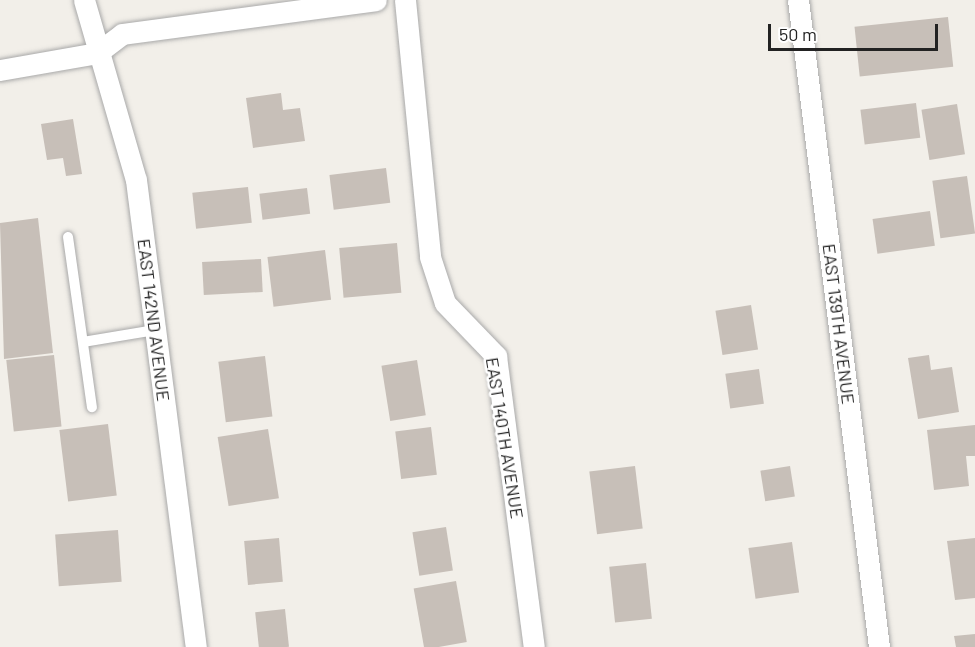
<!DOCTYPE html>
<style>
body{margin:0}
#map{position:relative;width:975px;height:647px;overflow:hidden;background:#f2efe9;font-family:Barlow,sans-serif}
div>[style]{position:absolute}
.building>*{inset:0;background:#c7bfb8;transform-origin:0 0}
.roads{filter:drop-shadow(0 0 2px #a9a9a9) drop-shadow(0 0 2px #a9a9a9)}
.lane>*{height:10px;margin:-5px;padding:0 5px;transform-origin:5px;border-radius:5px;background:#fff}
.street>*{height:21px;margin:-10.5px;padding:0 10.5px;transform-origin:10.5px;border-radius:10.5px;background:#fff}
span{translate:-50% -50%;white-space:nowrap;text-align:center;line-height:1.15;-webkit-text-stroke:5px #fff;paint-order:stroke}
.street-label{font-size:18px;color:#222}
.scale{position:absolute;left:768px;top:24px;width:170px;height:27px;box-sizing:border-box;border:3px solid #222;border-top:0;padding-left:8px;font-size:18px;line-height:21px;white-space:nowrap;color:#222;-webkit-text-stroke:4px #fff;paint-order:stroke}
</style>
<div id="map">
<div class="building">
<i style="left:948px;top:17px;width:50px;height:94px;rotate:84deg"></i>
<i style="clip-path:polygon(281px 93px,283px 110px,300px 108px,305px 141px,253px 148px,246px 98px)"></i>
<i style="left:916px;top:103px;width:35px;height:56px;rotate:83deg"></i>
<i style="left:957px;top:104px;width:51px;height:36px;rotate:81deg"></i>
<i style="clip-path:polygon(73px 119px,82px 174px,66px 176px,63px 158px,47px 160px,41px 124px)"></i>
<i style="left:386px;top:168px;width:35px;height:57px;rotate:83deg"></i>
<i style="left:967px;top:176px;width:58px;height:35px;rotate:82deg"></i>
<i style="left:248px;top:187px;width:36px;height:56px;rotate:84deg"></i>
<i style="left:307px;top:188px;width:26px;height:48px;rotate:83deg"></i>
<i style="left:930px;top:211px;width:35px;height:58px;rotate:82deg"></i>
<i style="clip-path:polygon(38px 218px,53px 353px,4px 359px,0 223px)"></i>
<i style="left:397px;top:243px;width:50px;height:58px;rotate:85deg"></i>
<i style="left:325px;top:250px;width:50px;height:58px;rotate:83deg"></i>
<i style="left:261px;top:259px;width:33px;height:59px;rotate:87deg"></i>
<i style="left:751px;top:305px;width:45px;height:36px;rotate:81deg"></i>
<i style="left:54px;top:355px;width:72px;height:48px;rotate:84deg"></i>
<i style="clip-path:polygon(929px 355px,931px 370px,952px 367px,959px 412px,918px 419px,908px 358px)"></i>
<i style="left:265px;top:356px;width:61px;height:47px;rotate:83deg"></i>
<i style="left:417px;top:360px;width:56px;height:36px;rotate:81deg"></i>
<i style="left:759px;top:369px;width:35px;height:34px;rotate:82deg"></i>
<i style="left:108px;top:424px;width:72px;height:49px;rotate:83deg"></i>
<i style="clip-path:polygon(975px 425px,975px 456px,966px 456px,969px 486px,934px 490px,927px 430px)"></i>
<i style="left:431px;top:427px;width:48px;height:36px;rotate:83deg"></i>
<i style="left:268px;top:429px;width:70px;height:51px;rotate:81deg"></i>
<i style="left:635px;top:466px;width:63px;height:46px;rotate:83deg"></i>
<i style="left:790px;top:466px;width:31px;height:30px;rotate:81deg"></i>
<i style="left:446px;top:527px;width:44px;height:34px;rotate:81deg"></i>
<i style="left:118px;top:530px;width:52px;height:63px;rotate:86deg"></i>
<i style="left:279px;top:538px;width:44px;height:35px;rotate:85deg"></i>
<i style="clip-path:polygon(975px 538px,975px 598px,955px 600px,947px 541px)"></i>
<i style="left:792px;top:542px;width:51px;height:44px;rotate:82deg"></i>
<i style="left:646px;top:563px;width:56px;height:37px;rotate:84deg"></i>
<i style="left:456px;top:581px;width:62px;height:43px;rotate:80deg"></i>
<i style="left:285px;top:609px;width:38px;height:30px;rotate:84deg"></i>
<i style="clip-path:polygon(975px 634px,975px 647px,956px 647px,954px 636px)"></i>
</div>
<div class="roads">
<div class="lane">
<i style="left:68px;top:237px;width:172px;rotate:82deg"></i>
<i style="left:83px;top:342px;width:73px;rotate:-9.5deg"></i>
</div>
<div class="street">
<i style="left:84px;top:0;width:187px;rotate:73.9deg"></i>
<i style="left:136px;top:180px;width:471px;rotate:82.7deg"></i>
<i style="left:405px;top:0;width:258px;rotate:84.4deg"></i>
<i style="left:430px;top:257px;width:48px;rotate:71.9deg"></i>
<i style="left:445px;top:303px;width:74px;rotate:46.1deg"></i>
<i style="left:496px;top:356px;width:293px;rotate:82.6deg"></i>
<i style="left:798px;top:0;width:652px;rotate:82.86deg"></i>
<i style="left:0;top:70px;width:98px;rotate:-9.9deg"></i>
<i style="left:97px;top:53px;width:31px;rotate:-37deg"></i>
<i style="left:122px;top:34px;width:256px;rotate:-7.6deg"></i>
</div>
</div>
<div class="street-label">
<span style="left:154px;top:320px;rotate:83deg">EAST 142ND AVENUE</span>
<span style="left:839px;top:324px;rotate:83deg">EAST 139TH AVENUE</span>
<span style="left:505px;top:438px;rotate:81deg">EAST 140TH AVENUE</span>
</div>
<div class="scale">50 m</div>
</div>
